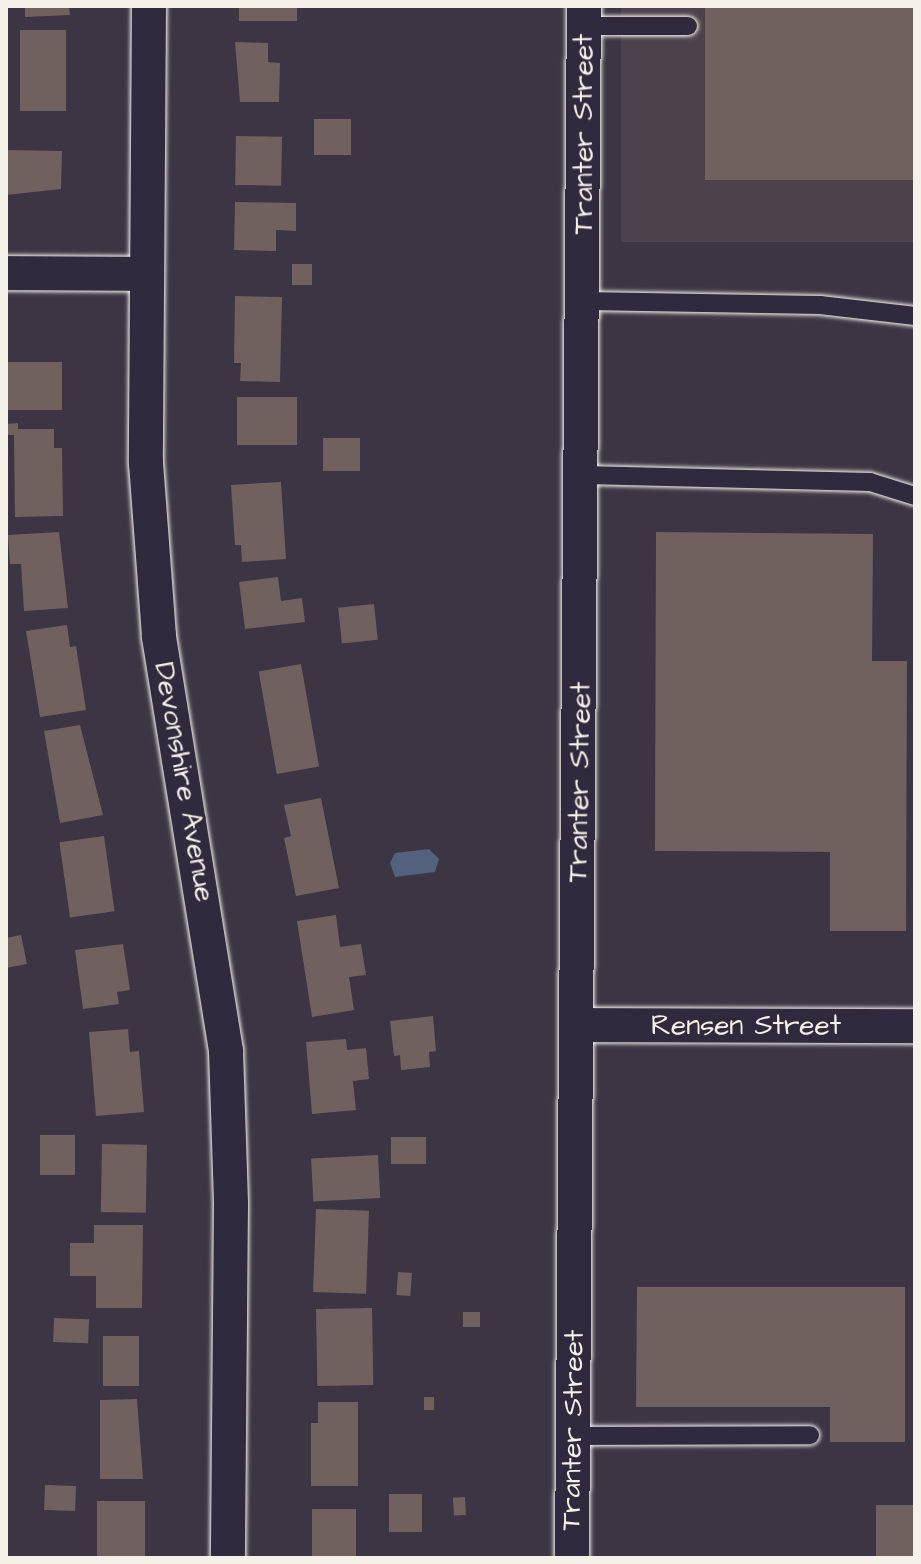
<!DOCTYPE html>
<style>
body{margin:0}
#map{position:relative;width:921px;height:1564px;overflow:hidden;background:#3c3544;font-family:"Architects Daughter",sans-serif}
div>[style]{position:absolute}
.built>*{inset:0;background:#4c424c;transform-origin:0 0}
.water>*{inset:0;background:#54617d}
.building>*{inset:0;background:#70615e;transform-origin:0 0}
.roads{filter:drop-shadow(0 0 2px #f4f1e8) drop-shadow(0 0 2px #f4f1e8)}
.service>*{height:18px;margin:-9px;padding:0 9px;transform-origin:9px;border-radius:9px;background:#2f2a3d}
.minor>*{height:34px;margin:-17px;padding:0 17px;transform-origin:17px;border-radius:17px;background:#2f2a3d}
span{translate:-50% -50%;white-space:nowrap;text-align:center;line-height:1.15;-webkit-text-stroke:6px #2f2a3d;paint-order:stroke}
.street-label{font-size:28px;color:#f4f1e8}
.frame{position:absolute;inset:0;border:8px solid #f4f1e8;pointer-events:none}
</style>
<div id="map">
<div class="built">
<i style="left:621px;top:6px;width:294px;height:236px"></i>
</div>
<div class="water">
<i style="clip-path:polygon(429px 849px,439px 859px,435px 872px,395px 877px,390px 863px,395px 853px)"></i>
</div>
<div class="building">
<i style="clip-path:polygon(25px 6px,69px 6px,70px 15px,25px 17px)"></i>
<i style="left:239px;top:6px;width:58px;height:15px"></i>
<i style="left:705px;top:6px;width:210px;height:174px"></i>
<i style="left:20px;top:30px;width:46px;height:81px"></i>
<i style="clip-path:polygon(235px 42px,268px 43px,268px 62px,280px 63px,279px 102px,240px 102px)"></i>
<i style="left:314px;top:119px;width:37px;height:36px"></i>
<i style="left:236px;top:136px;width:46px;height:49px;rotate:1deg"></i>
<i style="clip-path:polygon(6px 150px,62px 151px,61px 189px,6px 195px)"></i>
<i style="clip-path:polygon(235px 202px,296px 203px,296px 231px,276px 230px,276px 251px,234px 250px)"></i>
<i style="left:292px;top:264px;width:20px;height:21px"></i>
<i style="clip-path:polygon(235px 296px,282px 297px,280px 382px,240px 381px,241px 363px,234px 363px)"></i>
<i style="left:6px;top:362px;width:56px;height:48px"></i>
<i style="left:237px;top:397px;width:60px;height:48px"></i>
<i style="clip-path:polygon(18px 423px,18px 429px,54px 429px,54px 448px,62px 448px,63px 516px,15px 517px,14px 435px,6px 435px,6px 424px)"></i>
<i style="left:323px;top:438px;width:37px;height:33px"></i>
<i style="clip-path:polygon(281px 482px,286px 559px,242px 562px,241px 545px,235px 545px,231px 485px)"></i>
<i style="clip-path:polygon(59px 532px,68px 608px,24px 611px,21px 564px,10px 564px,8px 535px)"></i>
<i style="clip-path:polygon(656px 532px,873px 534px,872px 661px,907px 661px,906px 931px,830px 931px,830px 852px,655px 851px)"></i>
<i style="clip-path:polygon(278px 577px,281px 601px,302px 598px,305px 622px,245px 629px,239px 582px)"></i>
<i style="left:374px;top:604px;width:36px;height:36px;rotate:84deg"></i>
<i style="clip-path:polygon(67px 625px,70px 647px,76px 646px,86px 710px,40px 717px,26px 631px)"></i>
<i style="left:301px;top:664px;width:104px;height:43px;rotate:80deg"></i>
<i style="clip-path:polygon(80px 725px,103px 815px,60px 823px,44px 731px)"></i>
<i style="clip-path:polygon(321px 798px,339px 888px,296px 896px,284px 838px,291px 836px,284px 805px)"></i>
<i style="left:104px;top:836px;width:76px;height:45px;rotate:82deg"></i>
<i style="clip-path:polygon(336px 915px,340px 947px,361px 944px,366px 975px,349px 977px,354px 1010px,312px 1017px,297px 921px)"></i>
<i style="clip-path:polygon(21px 935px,27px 964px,6px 968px,6px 938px)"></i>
<i style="clip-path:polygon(123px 944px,130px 990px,117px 992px,119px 1004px,83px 1009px,75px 950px)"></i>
<i style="clip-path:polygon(433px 1016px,436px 1051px,429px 1052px,430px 1067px,401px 1070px,400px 1055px,394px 1056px,390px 1021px)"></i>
<i style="clip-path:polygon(128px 1029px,130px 1052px,139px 1051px,144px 1112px,96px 1116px,89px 1032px)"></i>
<i style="clip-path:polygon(346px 1039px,347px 1050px,366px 1048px,369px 1079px,353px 1081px,356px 1110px,312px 1114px,306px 1042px)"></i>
<i style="left:40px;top:1135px;width:35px;height:40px"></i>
<i style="left:391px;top:1137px;width:35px;height:27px"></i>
<i style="left:102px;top:1144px;width:45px;height:68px;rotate:1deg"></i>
<i style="left:378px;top:1155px;width:43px;height:67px;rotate:87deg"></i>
<i style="left:316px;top:1209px;width:53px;height:83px;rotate:2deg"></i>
<i style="clip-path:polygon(94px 1225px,143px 1225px,142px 1308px,96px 1308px,96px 1276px,70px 1276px,70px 1243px,94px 1243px)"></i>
<i style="left:398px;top:1272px;width:14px;height:23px;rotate:4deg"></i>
<i style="clip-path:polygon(637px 1287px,905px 1287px,905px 1442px,830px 1442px,830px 1407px,636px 1407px)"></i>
<i style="left:372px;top:1308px;width:77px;height:56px;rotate:89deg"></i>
<i style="left:463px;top:1312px;width:17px;height:15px"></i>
<i style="left:54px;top:1318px;width:35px;height:24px;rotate:2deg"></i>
<i style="left:103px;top:1336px;width:36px;height:50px"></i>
<i style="left:424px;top:1397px;width:10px;height:13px"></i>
<i style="clip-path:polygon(137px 1399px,143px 1479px,100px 1479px,100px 1400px)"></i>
<i style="clip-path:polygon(318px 1402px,358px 1402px,358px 1486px,311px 1486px,311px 1423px,318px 1423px)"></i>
<i style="left:45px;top:1485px;width:31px;height:25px;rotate:2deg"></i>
<i style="left:389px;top:1494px;width:33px;height:38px"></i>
<i style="left:465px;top:1497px;width:18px;height:12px;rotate:87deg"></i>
<i style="left:97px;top:1501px;width:48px;height:57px"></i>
<i style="left:876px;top:1505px;width:39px;height:53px"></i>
<i style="left:312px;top:1509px;width:44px;height:49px"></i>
</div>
<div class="roads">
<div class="service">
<i style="left:583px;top:26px;width:105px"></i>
<i style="left:584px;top:301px;width:236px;rotate:1deg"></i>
<i style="left:820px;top:305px;width:96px;rotate:6.6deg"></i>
<i style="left:584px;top:475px;width:286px;rotate:1.4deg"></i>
<i style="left:870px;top:482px;width:47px;rotate:17.3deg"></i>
<i style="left:573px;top:1436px;width:237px;rotate:-0.2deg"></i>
</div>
<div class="minor">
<i style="left:149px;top:6px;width:457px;rotate:90.4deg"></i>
<i style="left:146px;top:463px;width:174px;rotate:85.7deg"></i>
<i style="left:159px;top:637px;width:419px;rotate:80.8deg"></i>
<i style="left:226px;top:1051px;width:153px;rotate:88.1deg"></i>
<i style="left:231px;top:1204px;width:354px;rotate:90.5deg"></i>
<i style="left:6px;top:273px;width:141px;rotate:0.4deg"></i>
<i style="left:577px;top:1025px;width:338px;rotate:0.2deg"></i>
<i style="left:572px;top:1558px;width:1552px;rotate:-89.56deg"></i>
</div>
</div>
<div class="street-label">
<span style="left:584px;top:134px;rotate:-90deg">Tranter Street</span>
<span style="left:184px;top:782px;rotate:80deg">Devonshire Avenue</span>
<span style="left:580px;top:782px;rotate:-89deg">Tranter Street</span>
<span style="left:746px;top:1026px">Rensen Street</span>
<span style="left:573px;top:1430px;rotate:-89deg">Tranter Street</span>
</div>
<div class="frame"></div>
</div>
